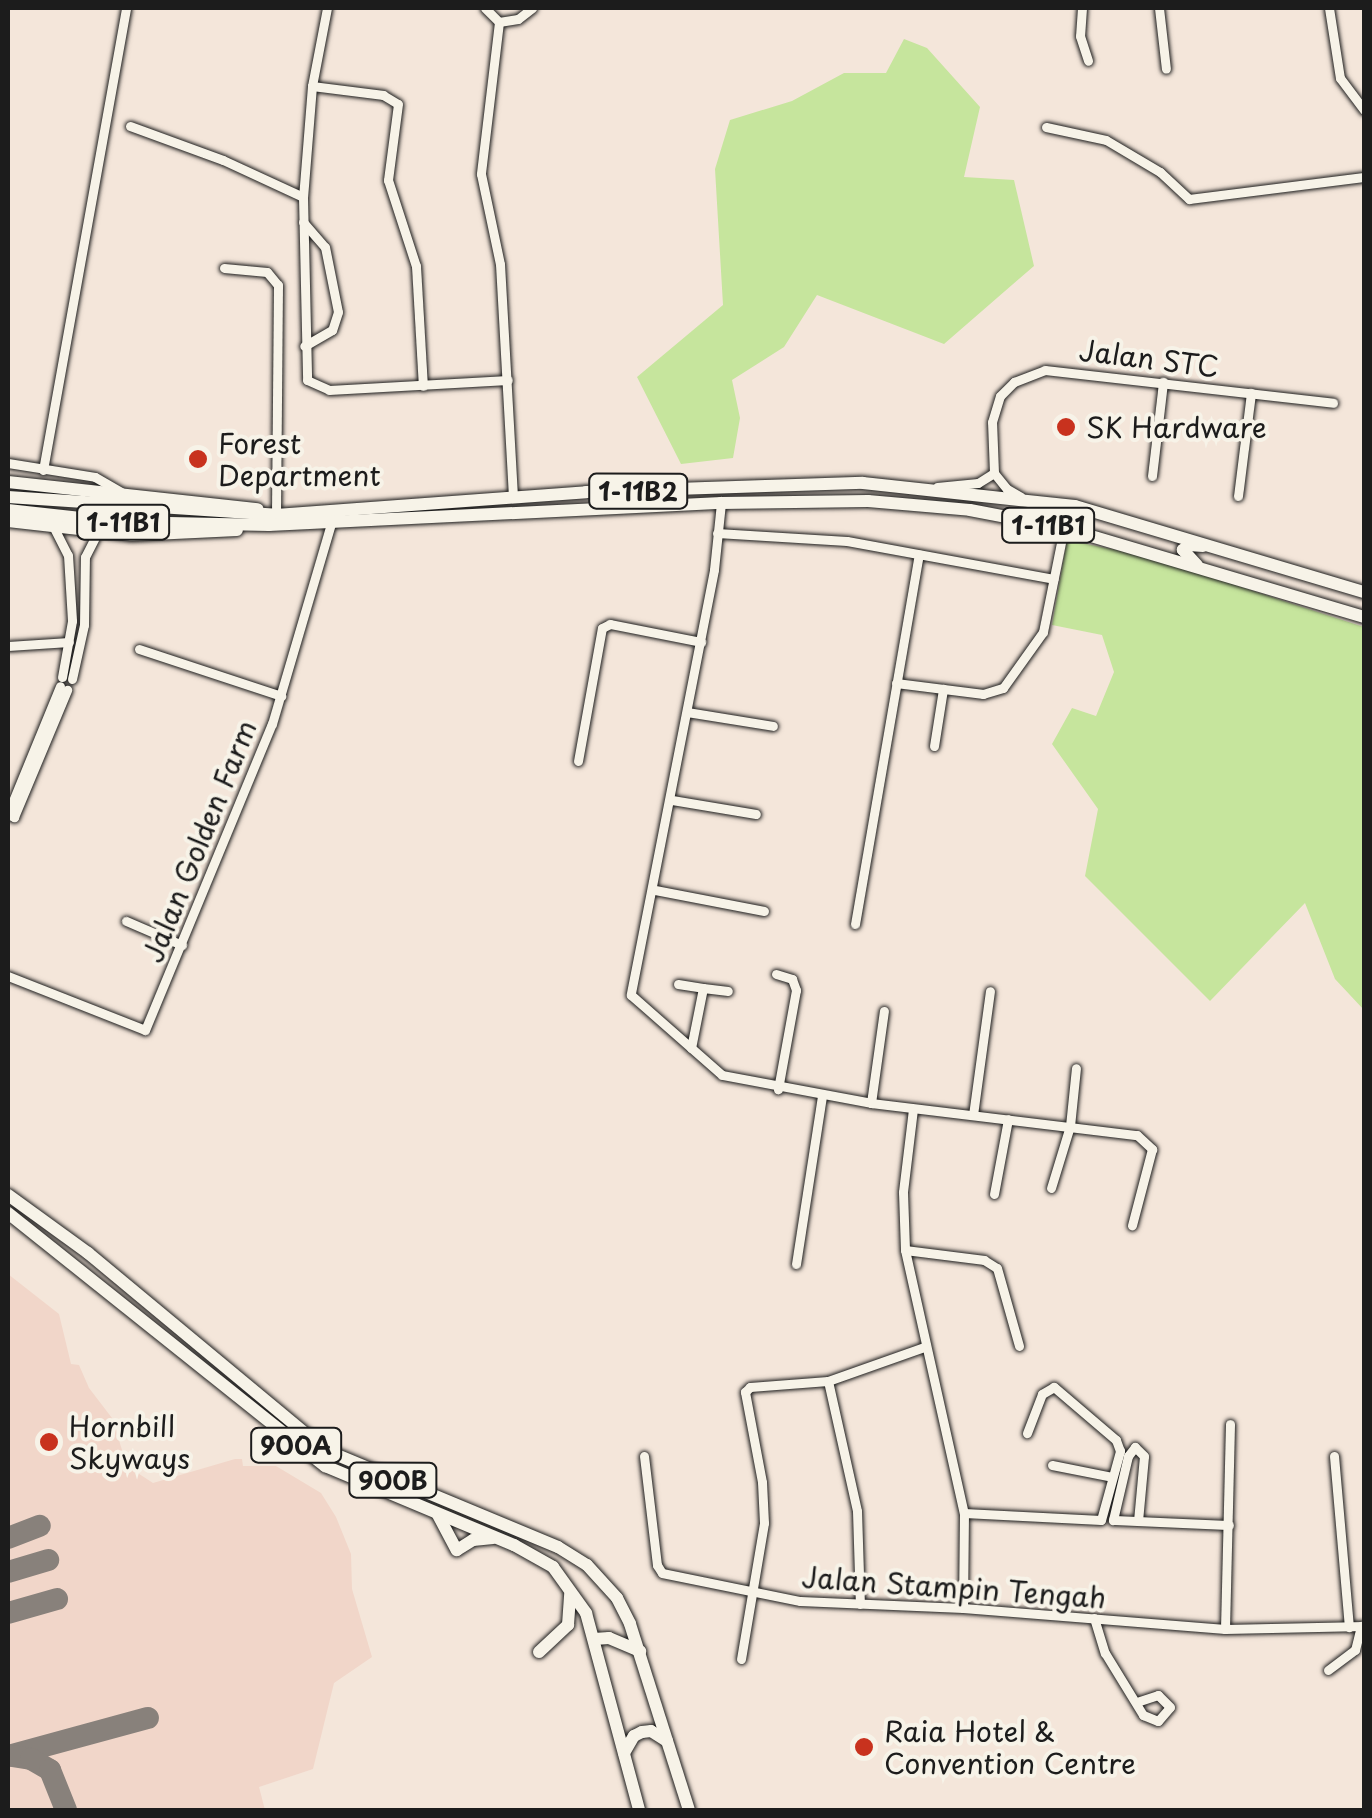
<!DOCTYPE html>
<style>
body{margin:0}
#map{position:relative;width:1372px;height:1818px;overflow:hidden;background:#f4e6da;font-family:"Playpen Sans",sans-serif}
div>[style]{position:absolute}
.built>*{inset:0;background:#f1d6c9}
.green>*{inset:0;background:#c6e59d}
.taxiway>*{height:22px;margin:-11px;padding:0 11px;transform-origin:11px;border-radius:11px;background:#88817b}
.roads{filter:drop-shadow(0 0 2px #1c1c1c) drop-shadow(0 0 2px #1c1c1c)}
.minor>*{height:9px;margin:-4.5px;padding:0 4.5px;transform-origin:4.5px;border-radius:4.5px;background:#f7f3e8}
.highway>*{height:12px;margin:-6px;padding:0 6px;transform-origin:6px;border-radius:6px;background:#f7f3e8}
.dots>*{width:28px;height:28px;translate:-50% -50%;box-sizing:border-box;border:5px solid #f7f3e8;border-radius:50%}
span{translate:-50% -50%;white-space:nowrap;text-align:center;line-height:1.15;-webkit-text-stroke:8px #f7f3e8;paint-order:stroke}
.shield-label span{padding:2px 8px;background:#f7f3e8;border:2px solid;border-radius:8px;-webkit-text-stroke-width:0}
.shield-label{font-size:25px;color:#1c1c1c;font-weight:700}
.street-label{font-size:28px;color:#1c1c1c}
.poi-label{font-size:28px;color:#1c1c1c}
.left{translate:0 -50%;text-align:left}
.frame{position:absolute;inset:0;border:10px solid #1c1c1c;pointer-events:none}
</style>
<div id="map">
<div class="built">
<i style="clip-path:polygon(8px 1274px,59px 1314px,71px 1364px,79px 1365px,89px 1388px,112px 1418px,127px 1466px,153px 1483px,235px 1459px,242px 1459px,243px 1466px,276px 1466px,321px 1493px,336px 1517px,351px 1554px,352px 1589px,372px 1657px,334px 1683px,313px 1769px,259px 1787px,265px 1810px,8px 1810px)"></i>
</div>
<div class="green">
<i style="clip-path:polygon(904px 39px,927px 48px,980px 107px,964px 177px,1014px 180px,1034px 266px,944px 344px,817px 295px,784px 347px,732px 380px,740px 418px,733px 458px,681px 464px,637px 377px,723px 305px,715px 169px,730px 120px,792px 101px,844px 73px,886px 73px)"></i>
<i style="clip-path:polygon(1067px 540px,1146px 556px,1364px 627px,1364px 1010px,1335px 979px,1305px 903px,1210px 1001px,1085px 876px,1098px 809px,1052px 744px,1072px 708px,1096px 716px,1114px 672px,1102px 635px,1052px 625px)"></i>
</div>
<div class="taxiway">
<i style="left:8px;top:1538px;width:34px;rotate:-21deg"></i>
<i style="left:8px;top:1572px;width:42px;rotate:-16.7deg"></i>
<i style="left:8px;top:1613px;width:51px;rotate:-15.9deg"></i>
<i style="left:8px;top:1756px;width:145px;rotate:-15.2deg"></i>
<i style="left:12px;top:1756px;width:19px;rotate:9deg"></i>
<i style="left:31px;top:1759px;width:22px;rotate:30deg"></i>
<i style="left:50px;top:1770px;width:43px;rotate:68.2deg"></i>
</div>
<div class="roads">
<div class="minor">
<i style="left:327px;top:8px;width:79px;rotate:100.9deg"></i>
<i style="left:312px;top:86px;width:111px;rotate:94.6deg"></i>
<i style="left:303px;top:197px;width:183px;rotate:88.7deg"></i>
<i style="left:307px;top:380px;width:24px;rotate:24deg"></i>
<i style="left:329px;top:390px;width:179px;rotate:-3.2deg"></i>
<i style="left:485px;top:8px;width:20px;rotate:45deg"></i>
<i style="left:499px;top:22px;width:153px;rotate:96.8deg"></i>
<i style="left:481px;top:174px;width:92px;rotate:78.1deg"></i>
<i style="left:500px;top:264px;width:233px;rotate:86.8deg"></i>
<i style="left:1082px;top:8px;width:28px;rotate:94deg"></i>
<i style="left:1080px;top:36px;width:26px;rotate:72deg"></i>
<i style="left:1159px;top:8px;width:61px;rotate:83.5deg"></i>
<i style="left:1329px;top:8px;width:71px;rotate:81.1deg"></i>
<i style="left:1340px;top:78px;width:40px;rotate:53deg"></i>
<i style="left:499px;top:22px;width:19px;rotate:-9deg"></i>
<i style="left:518px;top:19px;width:18px;rotate:-38deg"></i>
<i style="left:312px;top:86px;width:72px;rotate:7.2deg"></i>
<i style="left:383px;top:95px;width:17px;rotate:31deg"></i>
<i style="left:398px;top:104px;width:77px;rotate:97.5deg"></i>
<i style="left:388px;top:180px;width:90px;rotate:72deg"></i>
<i style="left:416px;top:266px;width:120px;rotate:86.7deg"></i>
<i style="left:130px;top:126px;width:99px;rotate:20.1deg"></i>
<i style="left:223px;top:160px;width:88px;rotate:24.8deg"></i>
<i style="left:1046px;top:127px;width:61px;rotate:12.2deg"></i>
<i style="left:1106px;top:140px;width:63px;rotate:30.7deg"></i>
<i style="left:1160px;top:172px;width:40px;rotate:43deg"></i>
<i style="left:1189px;top:199px;width:176px;rotate:-7.2deg"></i>
<i style="left:303px;top:222px;width:33px;rotate:49deg"></i>
<i style="left:325px;top:247px;width:66px;rotate:78.7deg"></i>
<i style="left:338px;top:312px;width:19px;rotate:108deg"></i>
<i style="left:332px;top:330px;width:32px;rotate:150deg"></i>
<i style="left:224px;top:268px;width:43px;rotate:5.3deg"></i>
<i style="left:267px;top:272px;width:17px;rotate:50deg"></i>
<i style="left:278px;top:285px;width:230px;rotate:90.5deg"></i>
<i style="left:8px;top:463px;width:88px;rotate:9.1deg"></i>
<i style="left:95px;top:477px;width:34px;rotate:30deg"></i>
<i style="left:43px;top:470px;width:469px;rotate:-79.8deg"></i>
<i style="left:994px;top:473px;width:21px;rotate:51deg"></i>
<i style="left:1007px;top:489px;width:16px;rotate:30deg"></i>
<i style="left:1152px;top:476px;width:95px;rotate:-83.3deg"></i>
<i style="left:937px;top:487px;width:41px;rotate:-5.6deg"></i>
<i style="left:978px;top:483px;width:19px;rotate:-32deg"></i>
<i style="left:994px;top:473px;width:51px;rotate:-92.2deg"></i>
<i style="left:992px;top:422px;width:27px;rotate:-73deg"></i>
<i style="left:1000px;top:396px;width:20px;rotate:-45deg"></i>
<i style="left:1014px;top:382px;width:33px;rotate:-21deg"></i>
<i style="left:1045px;top:370px;width:290px;rotate:6.5deg"></i>
<i style="left:1238px;top:496px;width:104px;rotate:-82.8deg"></i>
<i style="left:721px;top:503px;width:67px;rotate:96deg"></i>
<i style="left:714px;top:570px;width:433px;rotate:101.1deg"></i>
<i style="left:631px;top:995px;width:121px;rotate:41.3deg"></i>
<i style="left:722px;top:1075px;width:152px;rotate:10.6deg"></i>
<i style="left:871px;top:1103px;width:268px;rotate:6.9deg"></i>
<i style="left:1137px;top:1135px;width:21px;rotate:43deg"></i>
<i style="left:1152px;top:1149px;width:79px;rotate:104.7deg"></i>
<i style="left:54px;top:528px;width:30px;rotate:63deg"></i>
<i style="left:68px;top:555px;width:66px;rotate:86.5deg"></i>
<i style="left:72px;top:621px;width:57px;rotate:100.1deg"></i>
<i style="left:717px;top:533px;width:130px;rotate:3.5deg"></i>
<i style="left:847px;top:541px;width:210px;rotate:10.4deg"></i>
<i style="left:8px;top:646px;width:61px;rotate:-3.8deg"></i>
<i style="left:139px;top:649px;width:150px;rotate:18.3deg"></i>
<i style="left:72px;top:679px;width:55px;rotate:-77.5deg"></i>
<i style="left:84px;top:625px;width:68px;rotate:-89.2deg"></i>
<i style="left:85px;top:557px;width:27px;rotate:-63deg"></i>
<i style="left:896px;top:683px;width:88px;rotate:7.2deg"></i>
<i style="left:983px;top:694px;width:21px;rotate:-17deg"></i>
<i style="left:1003px;top:688px;width:69px;rotate:-54.5deg"></i>
<i style="left:1043px;top:632px;width:106px;rotate:-78.6deg"></i>
<i style="left:687px;top:712px;width:87px;rotate:9.2deg"></i>
<i style="left:934px;top:746px;width:58px;rotate:-81deg"></i>
<i style="left:578px;top:761px;width:135px;rotate:-79.8deg"></i>
<i style="left:602px;top:628px;width:9px;rotate:-27deg"></i>
<i style="left:610px;top:624px;width:93px;rotate:11.2deg"></i>
<i style="left:672px;top:800px;width:85px;rotate:9.5deg"></i>
<i style="left:8px;top:813px;width:137px;rotate:-67.7deg"></i>
<i style="left:8px;top:814px;width:7px;rotate:27deg"></i>
<i style="left:14px;top:817px;width:138px;rotate:-67.3deg"></i>
<i style="left:655px;top:890px;width:111px;rotate:10.9deg"></i>
<i style="left:126px;top:921px;width:61px;rotate:23.2deg"></i>
<i style="left:855px;top:924px;width:375px;rotate:-80.2deg"></i>
<i style="left:776px;top:974px;width:17px;rotate:17deg"></i>
<i style="left:792px;top:979px;width:12px;rotate:70deg"></i>
<i style="left:796px;top:990px;width:101px;rotate:100.3deg"></i>
<i style="left:8px;top:976px;width:147px;rotate:21.5deg"></i>
<i style="left:145px;top:1030px;width:331px;rotate:-67.5deg"></i>
<i style="left:272px;top:724px;width:209px;rotate:-73.6deg"></i>
<i style="left:678px;top:984px;width:25px;rotate:9deg"></i>
<i style="left:691px;top:1048px;width:61px;rotate:-78.7deg"></i>
<i style="left:703px;top:988px;width:25px;rotate:7deg"></i>
<i style="left:871px;top:1103px;width:93px;rotate:-82deg"></i>
<i style="left:913px;top:1109px;width:84px;rotate:96.9deg"></i>
<i style="left:903px;top:1192px;width:58px;rotate:88deg"></i>
<i style="left:905px;top:1250px;width:270px;rotate:77.4deg"></i>
<i style="left:964px;top:1513px;width:95px;rotate:90.6deg"></i>
<i style="left:973px;top:1115px;width:125px;rotate:-82.2deg"></i>
<i style="left:1051px;top:1188px;width:65px;rotate:-73deg"></i>
<i style="left:1070px;top:1126px;width:58px;rotate:-84.1deg"></i>
<i style="left:994px;top:1194px;width:76px;rotate:-79.4deg"></i>
<i style="left:905px;top:1250px;width:80px;rotate:7.2deg"></i>
<i style="left:984px;top:1260px;width:15px;rotate:32deg"></i>
<i style="left:997px;top:1268px;width:81px;rotate:74.2deg"></i>
<i style="left:796px;top:1264px;width:170px;rotate:-81.2deg"></i>
<i style="left:828px;top:1381px;width:133px;rotate:77.4deg"></i>
<i style="left:857px;top:1511px;width:93px;rotate:88.2deg"></i>
<i style="left:644px;top:1456px;width:110px;rotate:83.2deg"></i>
<i style="left:657px;top:1565px;width:9px;rotate:58deg"></i>
<i style="left:662px;top:1573px;width:141px;rotate:11.5deg"></i>
<i style="left:800px;top:1601px;width:163px;rotate:2.5deg"></i>
<i style="left:963px;top:1608px;width:263px;rotate:4.6deg"></i>
<i style="left:1225px;top:1629px;width:139px;rotate:-1.2deg"></i>
<i style="left:1334px;top:1456px;width:172px;rotate:85deg"></i>
<i style="left:1052px;top:1465px;width:61px;rotate:11.3deg"></i>
<i style="left:964px;top:1513px;width:137px;rotate:2.9deg"></i>
<i style="left:1101px;top:1520px;width:72px;rotate:-74.6deg"></i>
<i style="left:1120px;top:1451px;width:12px;rotate:-110deg"></i>
<i style="left:1116px;top:1440px;width:82px;rotate:-139.5deg"></i>
<i style="left:1054px;top:1387px;width:14px;rotate:150deg"></i>
<i style="left:1042px;top:1394px;width:42px;rotate:111deg"></i>
<i style="left:1138px;top:1521px;width:65px;rotate:-84.7deg"></i>
<i style="left:1144px;top:1456px;width:13px;rotate:-135deg"></i>
<i style="left:1135px;top:1447px;width:11px;rotate:128deg"></i>
<i style="left:1128px;top:1456px;width:66px;rotate:103.2deg"></i>
<i style="left:1113px;top:1520px;width:116px;rotate:2.5deg"></i>
<i style="left:1094px;top:1618px;width:37px;rotate:73deg"></i>
<i style="left:1105px;top:1653px;width:73px;rotate:58.5deg"></i>
<i style="left:1143px;top:1715px;width:16px;rotate:22deg"></i>
<i style="left:1158px;top:1721px;width:18px;rotate:-49deg"></i>
<i style="left:1170px;top:1707px;width:17px;rotate:-135deg"></i>
<i style="left:1158px;top:1695px;width:20px;rotate:162deg"></i>
<i style="left:1225px;top:1629px;width:205px;rotate:-88.6deg"></i>
<i style="left:741px;top:1659px;width:138px;rotate:-80.4deg"></i>
<i style="left:764px;top:1523px;width:41px;rotate:-92.8deg"></i>
<i style="left:762px;top:1482px;width:92px;rotate:-100.7deg"></i>
<i style="left:745px;top:1392px;width:7px;rotate:-45deg"></i>
<i style="left:750px;top:1387px;width:78px;rotate:-4.4deg"></i>
<i style="left:828px;top:1381px;width:102px;rotate:-19.5deg"></i>
<i style="left:1328px;top:1670px;width:34px;rotate:-37deg"></i>
<i style="left:1355px;top:1650px;width:25px;rotate:-76deg"></i>
</div>
<div class="highway">
<i style="left:8px;top:482px;width:251px;rotate:6.2deg"></i>
<i style="left:8px;top:497px;width:269px;rotate:3.8deg"></i>
<i style="left:276px;top:515px;width:311px;rotate:-4.2deg"></i>
<i style="left:586px;top:492px;width:277px;rotate:-1.9deg"></i>
<i style="left:863px;top:483px;width:213px;rotate:6.2deg"></i>
<i style="left:1075px;top:506px;width:302px;rotate:16.6deg"></i>
<i style="left:8px;top:510px;width:112px;rotate:6.2deg"></i>
<i style="left:119px;top:522px;width:150px;rotate:1.1deg"></i>
<i style="left:269px;top:525px;width:453px;rotate:-2.8deg"></i>
<i style="left:721px;top:503px;width:147px;rotate:-0.8deg"></i>
<i style="left:868px;top:501px;width:102px;rotate:5deg"></i>
<i style="left:970px;top:510px;width:96px;rotate:10.8deg"></i>
<i style="left:1064px;top:528px;width:313px;rotate:16.5deg"></i>
<i style="left:8px;top:521px;width:125px;rotate:6.4deg"></i>
<i style="left:132px;top:535px;width:105px;rotate:-2.7deg"></i>
<i style="left:1197px;top:565px;width:21px;rotate:-133deg"></i>
<i style="left:1183px;top:550px;width:8px;rotate:-40deg"></i>
<i style="left:1189px;top:545px;width:14px;rotate:4deg"></i>
<i style="left:8px;top:1195px;width:99px;rotate:35.9deg"></i>
<i style="left:88px;top:1253px;width:308px;rotate:39.7deg"></i>
<i style="left:325px;top:1450px;width:252px;rotate:22.6deg"></i>
<i style="left:558px;top:1547px;width:34px;rotate:32deg"></i>
<i style="left:587px;top:1565px;width:45px;rotate:47.7deg"></i>
<i style="left:617px;top:1598px;width:29px;rotate:63deg"></i>
<i style="left:630px;top:1624px;width:195px;rotate:72.4deg"></i>
<i style="left:8px;top:1213px;width:406px;rotate:38.6deg"></i>
<i style="left:325px;top:1466px;width:205px;rotate:22.7deg"></i>
<i style="left:514px;top:1545px;width:45px;rotate:29.4deg"></i>
<i style="left:553px;top:1567px;width:57px;rotate:54.3deg"></i>
<i style="left:586px;top:1613px;width:204px;rotate:74.9deg"></i>
<i style="left:438px;top:1515px;width:40px;rotate:62deg"></i>
<i style="left:457px;top:1550px;width:19px;rotate:-32deg"></i>
<i style="left:473px;top:1540px;width:20px;rotate:-6deg"></i>
<i style="left:594px;top:1639px;width:15px;rotate:-4deg"></i>
<i style="left:609px;top:1638px;width:34px;rotate:23deg"></i>
<i style="left:539px;top:1652px;width:40px;rotate:-43deg"></i>
<i style="left:568px;top:1625px;width:31px;rotate:-86deg"></i>
<i style="left:624px;top:1753px;width:20px;rotate:-60deg"></i>
<i style="left:634px;top:1736px;width:9px;rotate:-27deg"></i>
<i style="left:642px;top:1732px;width:9px;rotate:-6deg"></i>
<i style="left:651px;top:1731px;width:19px;rotate:32deg"></i>
</div>
</div>
<div class="dots">
<i style="left:1066px;top:427px;background:#c8321e"></i>
<i style="left:198px;top:459px;background:#c8321e"></i>
<i style="left:49px;top:1442px;background:#c8321e"></i>
<i style="left:864px;top:1747px;background:#c8321e"></i>
</div>
<div class="shield-label">
<span style="left:638px;top:491px">1-11B2</span>
<span style="left:123px;top:522px">1-11B1</span>
<span style="left:1048px;top:525px">1-11B1</span>
<span style="left:296px;top:1445px">900A</span>
<span style="left:393px;top:1480px">900B</span>
</div>
<div class="street-label">
<span style="left:1149px;top:358px;rotate:7deg">Jalan STC</span>
<span style="left:199px;top:841px;rotate:-68deg">Jalan Golden Farm</span>
<span style="left:954px;top:1587px;rotate:4deg">Jalan Stampin Tengah</span>
</div>
<div class="poi-label">
<span class="left" style="left:1086px;top:427px">SK Hardware</span>
<span class="left" style="left:218px;top:459px">Forest<br>Department</span>
<span class="left" style="left:69px;top:1442px">Hornbill<br>Skyways</span>
<span class="left" style="left:884px;top:1747px">Raia Hotel &amp;<br>Convention Centre</span>
</div>
<div class="frame"></div>
</div>
